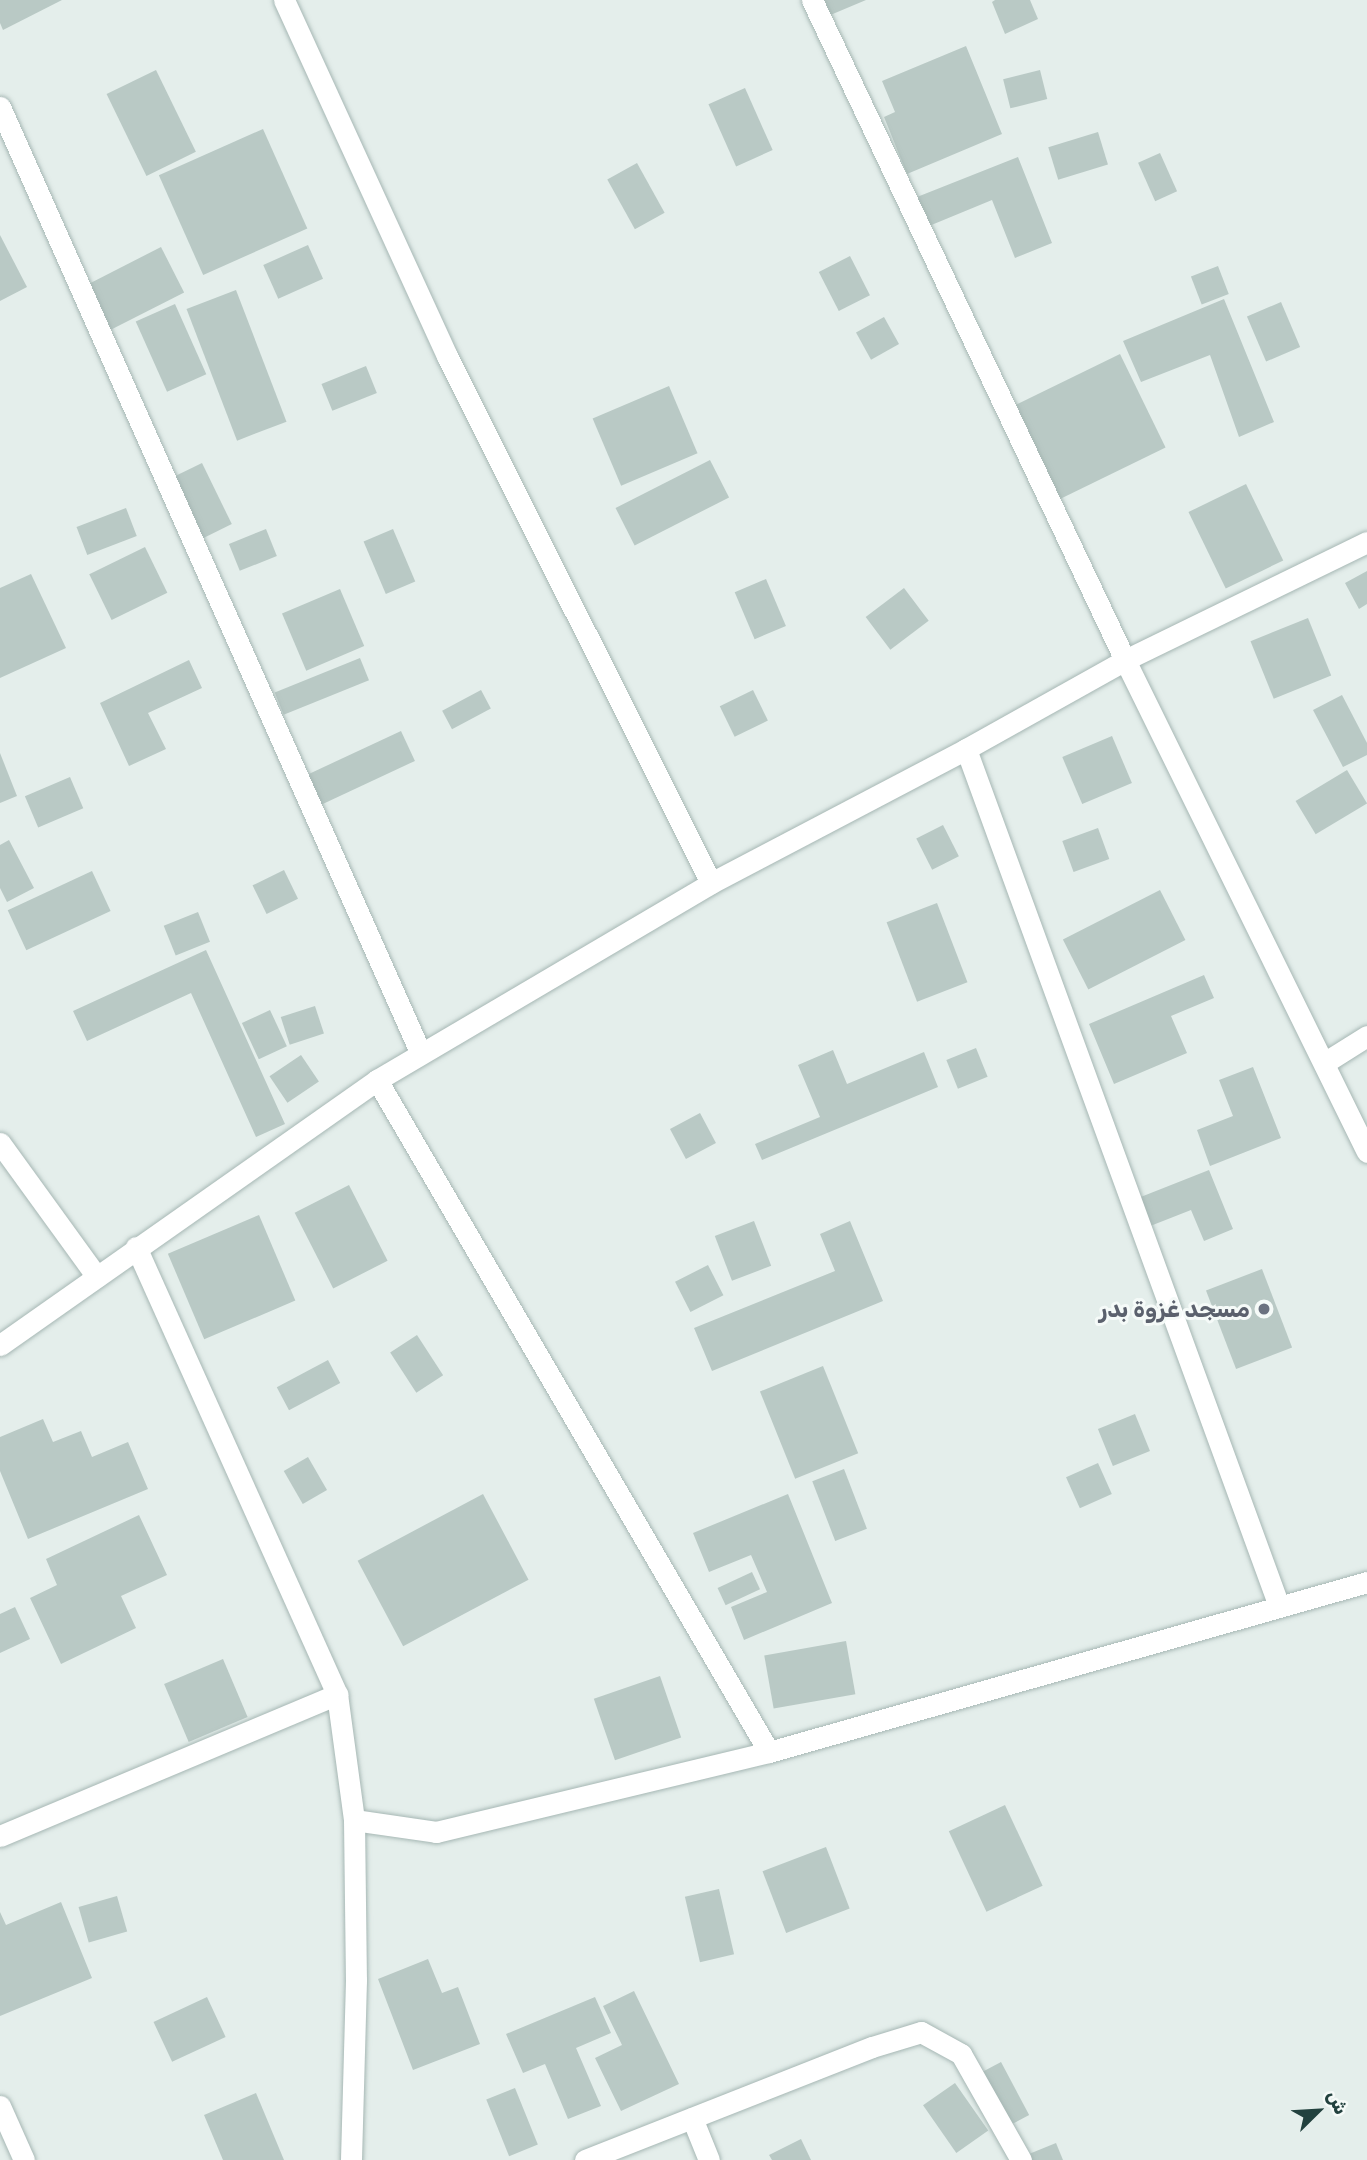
<!DOCTYPE html>
<meta charset="utf-8">
<style>
body{margin:0}
#map{position:relative;width:1367px;height:2160px;overflow:hidden;background:#e4eeeb;font-family:Rubik,Vazirmatn,sans-serif}
div>[style]{position:absolute}
.building>*{inset:0;background:#b9c9c5;transform-origin:0 0}
.roads{filter:drop-shadow(0 0 2px #a6b7b4) drop-shadow(0 0 2px #a6b7b4)}
.street>*{height:21px;margin:-10.5px;padding:0 10.5px;transform-origin:10.5px;border-radius:10.5px;background:#fff}
.dots>*{width:19px;height:19px;translate:-50% -50%;box-sizing:border-box;border:4px solid #f5faf8;border-radius:50%}
span{translate:-50% -50%;white-space:nowrap;text-align:center;line-height:1.15;-webkit-text-stroke:6px #f5faf8;paint-order:stroke}
.worship-label{font-size:23px;color:#5b616d;font-weight:700}
.right{translate:-100% -50%;text-align:right}
.north{position:absolute;left:1283px;top:2076px;width:70px;height:70px;-webkit-text-stroke:5px #f5faf8;paint-order:stroke;rotate:66deg;font-size:19px;font-weight:700;line-height:28px;text-align:center;color:#22413e}
.north::after{content:'';display:block;margin:auto;width:24px;height:32px;background:#22413e;clip-path:polygon(50% 0,100% 100%,50% 72%,0 100%)}
</style>
<div id="map">
<div class="building">
<i style="clip-path:polygon(0 0,62px 0,3px 30px,0 23px)"></i>
<i style="clip-path:polygon(822px 0,866px 0,828px 16px)"></i>
<i style="clip-path:polygon(995px 0,1030px 0,1038px 19px,1005px 34px,992px 2px)"></i>
<i style="clip-path:polygon(966px 46px,1002px 134px,907px 174px,884px 117px,895px 112px,882px 81px)"></i>
<i style="left:156px;top:70px;width:91px;height:55px;rotate:64deg"></i>
<i style="left:1040px;top:70px;width:30px;height:38px;rotate:76deg"></i>
<i style="left:745px;top:88px;width:68px;height:40px;rotate:66deg"></i>
<i style="left:263px;top:129px;width:109px;height:114px;rotate:66deg"></i>
<i style="left:1098px;top:132px;width:34px;height:52px;rotate:73deg"></i>
<i style="left:1160px;top:153px;width:42px;height:24px;rotate:66deg"></i>
<i style="clip-path:polygon(1018px 157px,1052px 243px,1015px 258px,992px 200px,929px 226px,917px 197px)"></i>
<i style="left:637px;top:163px;width:57px;height:34px;rotate:61deg"></i>
<i style="clip-path:polygon(0 235px,27px 287px,0 301px)"></i>
<i style="left:308px;top:245px;width:37px;height:49px;rotate:66deg"></i>
<i style="left:161px;top:247px;width:51px;height:84px;rotate:63deg"></i>
<i style="left:850px;top:256px;width:44px;height:35px;rotate:63deg"></i>
<i style="left:1218px;top:266px;width:30px;height:29px;rotate:69deg"></i>
<i style="left:236px;top:290px;width:141px;height:53px;rotate:69deg"></i>
<i style="clip-path:polygon(1224px 299px,1274px 422px,1239px 437px,1210px 355px,1141px 382px,1123px 341px)"></i>
<i style="left:1281px;top:302px;width:49px;height:37px;rotate:67deg"></i>
<i style="left:175px;top:304px;width:77px;height:43px;rotate:66deg"></i>
<i style="left:884px;top:317px;width:31px;height:32px;rotate:61deg"></i>
<i style="left:1120px;top:354px;width:104px;height:118px;rotate:64deg"></i>
<i style="left:366px;top:366px;width:29px;height:48px;rotate:68deg"></i>
<i style="left:669px;top:386px;width:73px;height:83px;rotate:67deg"></i>
<i style="left:710px;top:460px;width:42px;height:106px;rotate:63deg"></i>
<i style="left:202px;top:463px;width:68px;height:32px;rotate:64deg"></i>
<i style="left:1246px;top:484px;width:85px;height:64px;rotate:64deg"></i>
<i style="left:126px;top:508px;width:30px;height:53px;rotate:69deg"></i>
<i style="left:266px;top:529px;width:29px;height:40px;rotate:68deg"></i>
<i style="left:393px;top:529px;width:57px;height:32px;rotate:67deg"></i>
<i style="left:145px;top:547px;width:51px;height:62px;rotate:64deg"></i>
<i style="clip-path:polygon(1367px 571px,1367px 604px,1359px 609px,1345px 583px)"></i>
<i style="clip-path:polygon(31px 574px,66px 648px,0 678px,0 588px)"></i>
<i style="left:766px;top:579px;width:51px;height:34px;rotate:67deg"></i>
<i style="left:904px;top:588px;width:41px;height:48px;rotate:53deg"></i>
<i style="left:340px;top:589px;width:62px;height:63px;rotate:67deg"></i>
<i style="left:1308px;top:618px;width:62px;height:62px;rotate:68deg"></i>
<i style="left:360px;top:658px;width:24px;height:92px;rotate:68deg"></i>
<i style="clip-path:polygon(189px 660px,202px 688px,148px 713px,166px 749px,129px 766px,100px 703px)"></i>
<i style="left:481px;top:690px;width:21px;height:44px;rotate:62deg"></i>
<i style="left:753px;top:690px;width:34px;height:37px;rotate:64deg"></i>
<i style="clip-path:polygon(1342px 695px,1367px 743px,1367px 755px,1343px 767px,1313px 710px)"></i>
<i style="left:401px;top:731px;width:33px;height:107px;rotate:65deg"></i>
<i style="left:1112px;top:736px;width:51px;height:54px;rotate:67deg"></i>
<i style="clip-path:polygon(0 753px,17px 796px,0 803px)"></i>
<i style="left:1347px;top:770px;width:39px;height:60px;rotate:59deg"></i>
<i style="left:70px;top:777px;width:34px;height:49px;rotate:67deg"></i>
<i style="left:943px;top:825px;width:35px;height:30px;rotate:63deg"></i>
<i style="left:1098px;top:828px;width:33px;height:38px;rotate:70deg"></i>
<i style="clip-path:polygon(9px 840px,34px 888px,7px 902px,0 888px,0 845px)"></i>
<i style="left:284px;top:870px;width:32px;height:35px;rotate:64deg"></i>
<i style="left:92px;top:871px;width:44px;height:93px;rotate:65deg"></i>
<i style="left:1160px;top:890px;width:56px;height:109px;rotate:63deg"></i>
<i style="left:937px;top:903px;width:85px;height:54px;rotate:69deg"></i>
<i style="left:198px;top:912px;width:32px;height:37px;rotate:68deg"></i>
<i style="clip-path:polygon(206px 950px,285px 1124px,256px 1137px,191px 993px,87px 1041px,73px 1011px)"></i>
<i style="clip-path:polygon(1204px 975px,1214px 998px,1171px 1016px,1187px 1053px,1114px 1084px,1089px 1024px)"></i>
<i style="left:315px;top:1006px;width:29px;height:36px;rotate:72deg"></i>
<i style="left:270px;top:1010px;width:40px;height:31px;rotate:65deg"></i>
<i style="left:976px;top:1048px;width:31px;height:32px;rotate:68deg"></i>
<i style="clip-path:polygon(833px 1050px,847px 1084px,924px 1052px,938px 1087px,762px 1160px,755px 1144px,820px 1117px,798px 1065px)"></i>
<i style="left:301px;top:1055px;width:32px;height:38px;rotate:56deg"></i>
<i style="clip-path:polygon(1253px 1067px,1281px 1138px,1210px 1166px,1197px 1130px,1233px 1116px,1219px 1080px)"></i>
<i style="left:700px;top:1113px;width:34px;height:34px;rotate:62deg"></i>
<i style="clip-path:polygon(1209px 1170px,1233px 1229px,1204px 1241px,1191px 1210px,1135px 1232px,1123px 1204px)"></i>
<i style="left:349px;top:1185px;width:85px;height:61px;rotate:63deg"></i>
<i style="left:259px;top:1215px;width:93px;height:99px;rotate:67deg"></i>
<i style="left:754px;top:1221px;width:48px;height:42px;rotate:69deg"></i>
<i style="clip-path:polygon(850px 1221px,883px 1301px,712px 1371px,694px 1328px,835px 1271px,820px 1234px)"></i>
<i style="left:708px;top:1265px;width:34px;height:37px;rotate:63deg"></i>
<i style="left:1262px;top:1269px;width:84px;height:60px;rotate:69deg"></i>
<i style="left:417px;top:1335px;width:48px;height:32px;rotate:57deg"></i>
<i style="left:328px;top:1360px;width:26px;height:58px;rotate:62deg"></i>
<i style="left:823px;top:1366px;width:94px;height:68px;rotate:68deg"></i>
<i style="left:1135px;top:1414px;width:40px;height:40px;rotate:68deg"></i>
<i style="clip-path:polygon(43px 1419px,53px 1442px,81px 1431px,92px 1457px,128px 1442px,148px 1489px,28px 1539px,0 1471px,0 1437px)"></i>
<i style="left:308px;top:1457px;width:38px;height:28px;rotate:60deg"></i>
<i style="left:1098px;top:1463px;width:34px;height:35px;rotate:66deg"></i>
<i style="left:844px;top:1469px;width:64px;height:34px;rotate:69deg"></i>
<i style="left:483px;top:1494px;width:97px;height:142px;rotate:62deg"></i>
<i style="clip-path:polygon(788px 1494px,832px 1603px,744px 1640px,731px 1607px,767px 1592px,751px 1555px,709px 1572px,693px 1533px)"></i>
<i style="clip-path:polygon(139px 1515px,167px 1575px,121px 1596px,136px 1628px,61px 1664px,30px 1598px,57px 1585px,46px 1559px)"></i>
<i style="left:752px;top:1572px;width:19px;height:38px;rotate:65deg"></i>
<i style="clip-path:polygon(15px 1607px,30px 1639px,0 1653px,0 1614px)"></i>
<i style="left:846px;top:1641px;width:54px;height:83px;rotate:80deg"></i>
<i style="left:223px;top:1659px;width:63px;height:64px;rotate:67deg"></i>
<i style="left:660px;top:1676px;width:65px;height:70px;rotate:71deg"></i>
<i style="left:1005px;top:1805px;width:89px;height:62px;rotate:65deg"></i>
<i style="left:826px;top:1847px;width:66px;height:68px;rotate:69deg"></i>
<i style="left:719px;top:1889px;width:67px;height:35px;rotate:77deg"></i>
<i style="left:117px;top:1896px;width:37px;height:40px;rotate:74deg"></i>
<i style="clip-path:polygon(61px 1902px,92px 1978px,0 2016px,0 1912px,6px 1925px)"></i>
<i style="clip-path:polygon(428px 1959px,442px 1993px,458px 1987px,480px 2044px,413px 2070px,378px 1979px)"></i>
<i style="clip-path:polygon(634px 1991px,679px 2084px,621px 2111px,595px 2058px,622px 2045px,603px 2006px)"></i>
<i style="left:207px;top:1997px;width:44px;height:59px;rotate:65deg"></i>
<i style="clip-path:polygon(595px 1997px,611px 2033px,576px 2048px,601px 2106px,568px 2119px,545px 2064px,523px 2073px,506px 2034px)"></i>
<i style="left:1001px;top:2062px;width:60px;height:39px;rotate:62deg"></i>
<i style="left:955px;top:2083px;width:58px;height:39px;rotate:55deg"></i>
<i style="left:515px;top:2088px;width:61px;height:31px;rotate:68deg"></i>
<i style="clip-path:polygon(256px 2093px,284px 2160px,223px 2160px,204px 2115px)"></i>
<i style="clip-path:polygon(801px 2139px,811px 2160px,772px 2160px,769px 2155px)"></i>
<i style="clip-path:polygon(1056px 2143px,1063px 2160px,1014px 2160px)"></i>
</div>
<div class="roads">
<div class="street">
<i style="left:284px;top:0;width:392px;rotate:65.4deg"></i>
<i style="left:447px;top:356px;width:589px;rotate:63.39deg"></i>
<i style="left:812px;top:0;width:730px;rotate:64.63deg"></i>
<i style="left:1125px;top:660px;width:548px;rotate:63.81deg"></i>
<i style="left:0;top:107px;width:1036px;rotate:66.03deg"></i>
<i style="left:966px;top:749px;width:912px;rotate:69.94deg"></i>
<i style="left:1324px;top:1063px;width:51px;rotate:-32.1deg"></i>
<i style="left:377px;top:1080px;width:778px;rotate:59.74deg"></i>
<i style="left:0;top:1143px;width:165px;rotate:54.1deg"></i>
<i style="left:136px;top:1247px;width:490px;rotate:65.8deg"></i>
<i style="left:337px;top:1694px;width:127px;rotate:82.3deg"></i>
<i style="left:354px;top:1820px;width:160px;rotate:89.3deg"></i>
<i style="left:356px;top:1980px;width:180px;rotate:91.6deg"></i>
<i style="left:0;top:1345px;width:461px;rotate:-35.1deg"></i>
<i style="left:377px;top:1080px;width:388px;rotate:-30.5deg"></i>
<i style="left:711px;top:883px;width:288px;rotate:-27.7deg"></i>
<i style="left:966px;top:749px;width:182px;rotate:-29.2deg"></i>
<i style="left:1125px;top:660px;width:269px;rotate:-26deg"></i>
<i style="left:354px;top:1820px;width:83px;rotate:8.3deg"></i>
<i style="left:436px;top:1832px;width:342px;rotate:-13.5deg"></i>
<i style="left:769px;top:1752px;width:622px;rotate:-15.87deg"></i>
<i style="left:0;top:1836px;width:366px;rotate:-22.8deg"></i>
<i style="left:0;top:2106px;width:59px;rotate:66deg"></i>
<i style="left:692px;top:2118px;width:45px;rotate:68deg"></i>
<i style="left:585px;top:2160px;width:308px;rotate:-21.5deg"></i>
<i style="left:872px;top:2047px;width:51px;rotate:-17deg"></i>
<i style="left:921px;top:2032px;width:46px;rotate:28.8deg"></i>
<i style="left:961px;top:2054px;width:122px;rotate:60.5deg"></i>
</div>
</div>
<div class="dots">
<i style="left:1264px;top:1309px;background:#6b7280"></i>
</div>
<div class="worship-label">
<span class="right" style="left:1250px;top:1309px">مسجد غزوة بدر</span>
</div>
<div class="north">ش</div>
</div>
